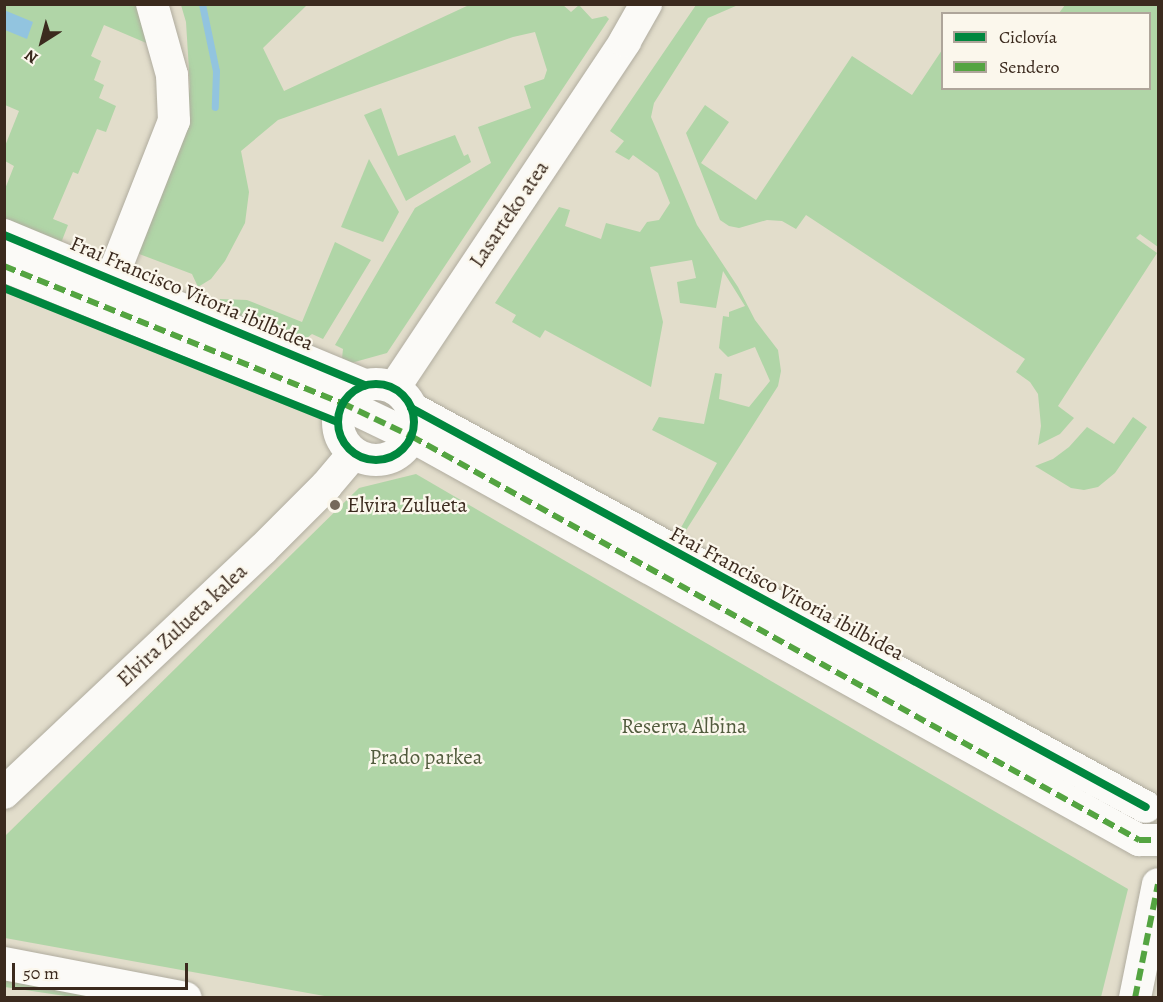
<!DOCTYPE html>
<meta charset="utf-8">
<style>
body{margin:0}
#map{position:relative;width:1163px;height:1002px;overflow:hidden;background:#e2ddcb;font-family:Alegreya,serif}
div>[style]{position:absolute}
.green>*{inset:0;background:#b0d5a7}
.water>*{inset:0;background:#92c4df}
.stream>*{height:7px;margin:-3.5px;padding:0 3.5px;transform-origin:3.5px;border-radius:3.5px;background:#92c4df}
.roads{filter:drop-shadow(0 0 2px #b0ac9f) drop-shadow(0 0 2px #b0ac9f)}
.minor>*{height:32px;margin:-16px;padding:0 16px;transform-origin:16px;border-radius:16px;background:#fbfaf7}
.minor>.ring{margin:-16px;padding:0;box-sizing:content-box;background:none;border:32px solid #fbfaf7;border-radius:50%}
.major>*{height:33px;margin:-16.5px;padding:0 16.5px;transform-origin:16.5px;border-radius:16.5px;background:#fbfaf7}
.quiet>*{height:6px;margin-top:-3px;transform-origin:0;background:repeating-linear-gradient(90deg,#54a441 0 12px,transparent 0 18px)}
.cycleway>*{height:8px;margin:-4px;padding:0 4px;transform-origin:4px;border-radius:4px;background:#00873e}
.cycleway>.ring{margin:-4px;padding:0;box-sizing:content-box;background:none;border:8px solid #00873e;border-radius:50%}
.dots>*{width:16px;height:16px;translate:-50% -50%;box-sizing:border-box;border:3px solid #fbf7ec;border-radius:50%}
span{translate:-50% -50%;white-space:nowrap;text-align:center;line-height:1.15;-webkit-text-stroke:4.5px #fbf7ec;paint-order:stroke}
.street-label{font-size:21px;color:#3b2a1e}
.poi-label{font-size:21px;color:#3b2a1e}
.left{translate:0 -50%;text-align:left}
.park-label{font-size:21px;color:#525c3e}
.frame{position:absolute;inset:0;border:6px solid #3b2a1e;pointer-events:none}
.legend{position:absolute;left:941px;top:12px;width:210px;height:78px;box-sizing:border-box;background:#fbf7ec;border:2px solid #aea59a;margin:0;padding:8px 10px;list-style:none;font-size:18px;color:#3b2a1e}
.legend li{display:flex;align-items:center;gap:12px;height:30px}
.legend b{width:30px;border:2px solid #aea59a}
.north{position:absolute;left:12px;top:12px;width:60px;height:60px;-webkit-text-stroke:4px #fbf7ec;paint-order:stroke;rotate:216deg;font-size:16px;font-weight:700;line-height:24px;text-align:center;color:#3b2a1e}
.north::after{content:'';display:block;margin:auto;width:21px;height:27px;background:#3b2a1e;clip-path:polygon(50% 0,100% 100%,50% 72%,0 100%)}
.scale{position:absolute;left:12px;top:963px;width:176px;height:27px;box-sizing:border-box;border:3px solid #3b2a1e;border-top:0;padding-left:8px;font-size:18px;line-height:21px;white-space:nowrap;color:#3b2a1e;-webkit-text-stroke:4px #fbf7ec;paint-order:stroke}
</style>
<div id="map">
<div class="green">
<i style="clip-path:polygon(4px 5px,139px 5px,151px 45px,104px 25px,91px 56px,101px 61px,94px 80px,104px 85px,99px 98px,116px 106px,106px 132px,97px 129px,78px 174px,73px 172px,53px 219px,68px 225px,61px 243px,5px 221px,5px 189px,14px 166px,5px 161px,5px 146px,19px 111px,5px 105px)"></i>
<i style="clip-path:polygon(181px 5px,307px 5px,263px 48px,284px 91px,469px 5px,563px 5px,571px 12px,579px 5px,592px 19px,606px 16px,609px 19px,387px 353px,351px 363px,342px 358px,343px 349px,335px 345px,415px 208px,491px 163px,478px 127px,531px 108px,524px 86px,544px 79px,547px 70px,535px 32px,513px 37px,278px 120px,241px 151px,249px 192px,245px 223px,225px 261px,211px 279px,198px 287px,192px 274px,134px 252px,183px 133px,190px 87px,186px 22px)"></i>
<i style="clip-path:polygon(696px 5px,738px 5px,708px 18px,654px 103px,651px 117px,697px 225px,738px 287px,755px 320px,778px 350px,781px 371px,778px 386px,683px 535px,678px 533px,717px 463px,652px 430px,659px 417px,704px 424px,715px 373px,722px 374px,719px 399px,749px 407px,770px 381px,755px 347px,728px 357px,719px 348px,723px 316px,729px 317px,729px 312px,745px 306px,723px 271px,716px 308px,680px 303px,677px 282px,696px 278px,692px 260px,650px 267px,663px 322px,651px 387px,545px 330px,540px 338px,512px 322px,516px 315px,495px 303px,559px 207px,570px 210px,565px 226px,601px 239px,606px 223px,640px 232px,647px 222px,659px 220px,670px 203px,658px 173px,633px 155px,629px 160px,615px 152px,624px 141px,610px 131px)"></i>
<i style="clip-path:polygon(1065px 5px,1158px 5px,1158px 247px,1140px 234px,1136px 238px,1157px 253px,1058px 406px,1074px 418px,1060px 434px,1038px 445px,1041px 426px,1038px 394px,1030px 382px,1016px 372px,1025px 359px,806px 215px,796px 229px,782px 221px,767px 220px,739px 228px,729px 226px,720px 220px,686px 133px,705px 105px,729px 122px,701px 163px,756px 200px,852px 56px,912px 95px,942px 50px,942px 88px,1150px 88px,1150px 14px,1059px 13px)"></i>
<i style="clip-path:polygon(381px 108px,398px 156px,455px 135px,464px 156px,468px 154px,471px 162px,406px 201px,364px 115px)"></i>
<i style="clip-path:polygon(369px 159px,399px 212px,383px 242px,341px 227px)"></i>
<i style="clip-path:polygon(335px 242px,371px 260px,323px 339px,312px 334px,303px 341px,219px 307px,220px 299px,247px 300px,302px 322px)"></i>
<i style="clip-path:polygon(1133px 417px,1147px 427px,1115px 473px,1098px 487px,1084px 490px,1071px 488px,1035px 466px,1053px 459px,1069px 447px,1087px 427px,1114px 444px)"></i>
<i style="clip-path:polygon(416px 474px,1128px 889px,1101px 997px,330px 997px,5px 938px,5px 836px,359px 488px)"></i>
<i style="clip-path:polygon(5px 974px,131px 997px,72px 997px,5px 987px)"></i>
</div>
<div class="water">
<i style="clip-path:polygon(4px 10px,33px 22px,27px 39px,5px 30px)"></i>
</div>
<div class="stream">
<i style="left:202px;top:4px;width:68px;rotate:78.2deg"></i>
<i style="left:216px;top:71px;width:36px;rotate:92deg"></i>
</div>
<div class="roads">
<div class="minor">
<i style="left:4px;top:235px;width:391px;rotate:22.6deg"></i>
<i style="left:4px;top:266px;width:365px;rotate:22.1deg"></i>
<i style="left:342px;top:403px;width:76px;rotate:25.6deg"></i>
<i style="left:411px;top:436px;width:833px;rotate:29.03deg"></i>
<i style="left:1139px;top:840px;width:19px"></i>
<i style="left:112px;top:278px;width:169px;rotate:-68.5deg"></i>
<i style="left:174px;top:121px;width:46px;rotate:-92.5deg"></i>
<i style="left:172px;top:75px;width:74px;rotate:-105.7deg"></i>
<i class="ring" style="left:338px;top:384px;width:44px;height:44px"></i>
<i style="left:394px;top:388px;width:417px;rotate:-56.3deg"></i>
<i style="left:625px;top:41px;width:43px;rotate:-60.4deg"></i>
<i style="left:411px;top:408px;width:836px;rotate:28.5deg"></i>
<i style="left:4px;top:793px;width:354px;rotate:-43.3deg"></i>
<i style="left:262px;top:550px;width:91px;rotate:-45deg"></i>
<i style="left:326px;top:486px;width:43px;rotate:-49.7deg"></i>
<i style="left:1135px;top:998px;width:116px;rotate:-78.6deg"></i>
</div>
<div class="major">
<i style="left:4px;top:963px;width:184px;rotate:10.9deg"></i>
</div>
</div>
<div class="quiet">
<i style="left:4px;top:266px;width:365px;rotate:22.1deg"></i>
<i style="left:342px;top:403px;width:76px;rotate:25.6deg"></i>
<i style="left:411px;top:436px;width:833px;rotate:29.03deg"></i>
<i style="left:1139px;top:840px;width:19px"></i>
<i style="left:1135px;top:998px;width:116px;rotate:-78.6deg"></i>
</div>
<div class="cycleway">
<i style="left:4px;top:235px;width:391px;rotate:22.6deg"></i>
<i style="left:4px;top:288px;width:359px;rotate:21.9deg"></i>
<i class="ring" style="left:338px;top:384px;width:68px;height:68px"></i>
<i style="left:411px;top:408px;width:836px;rotate:28.5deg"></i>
</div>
<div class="dots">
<i style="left:335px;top:505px;background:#75695b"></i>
</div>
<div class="street-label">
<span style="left:509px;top:214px;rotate:-56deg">Lasarteko atea</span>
<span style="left:192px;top:293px;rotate:23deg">Frai Francisco Vitoria ibilbidea</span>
<span style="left:787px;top:593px;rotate:28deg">Frai Francisco Vitoria ibilbidea</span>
<span style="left:182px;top:625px;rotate:-43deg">Elvira Zulueta kalea</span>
</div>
<div class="poi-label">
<span class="left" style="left:347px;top:505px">Elvira Zulueta</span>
</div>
<div class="park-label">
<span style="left:684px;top:726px">Reserva Albina</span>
<span style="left:426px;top:757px">Prado parkea</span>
</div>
<div class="frame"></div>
<ul class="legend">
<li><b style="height:8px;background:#00873e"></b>Ciclovía</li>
<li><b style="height:8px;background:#54a441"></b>Sendero</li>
</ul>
<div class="north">N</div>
<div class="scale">50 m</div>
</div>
